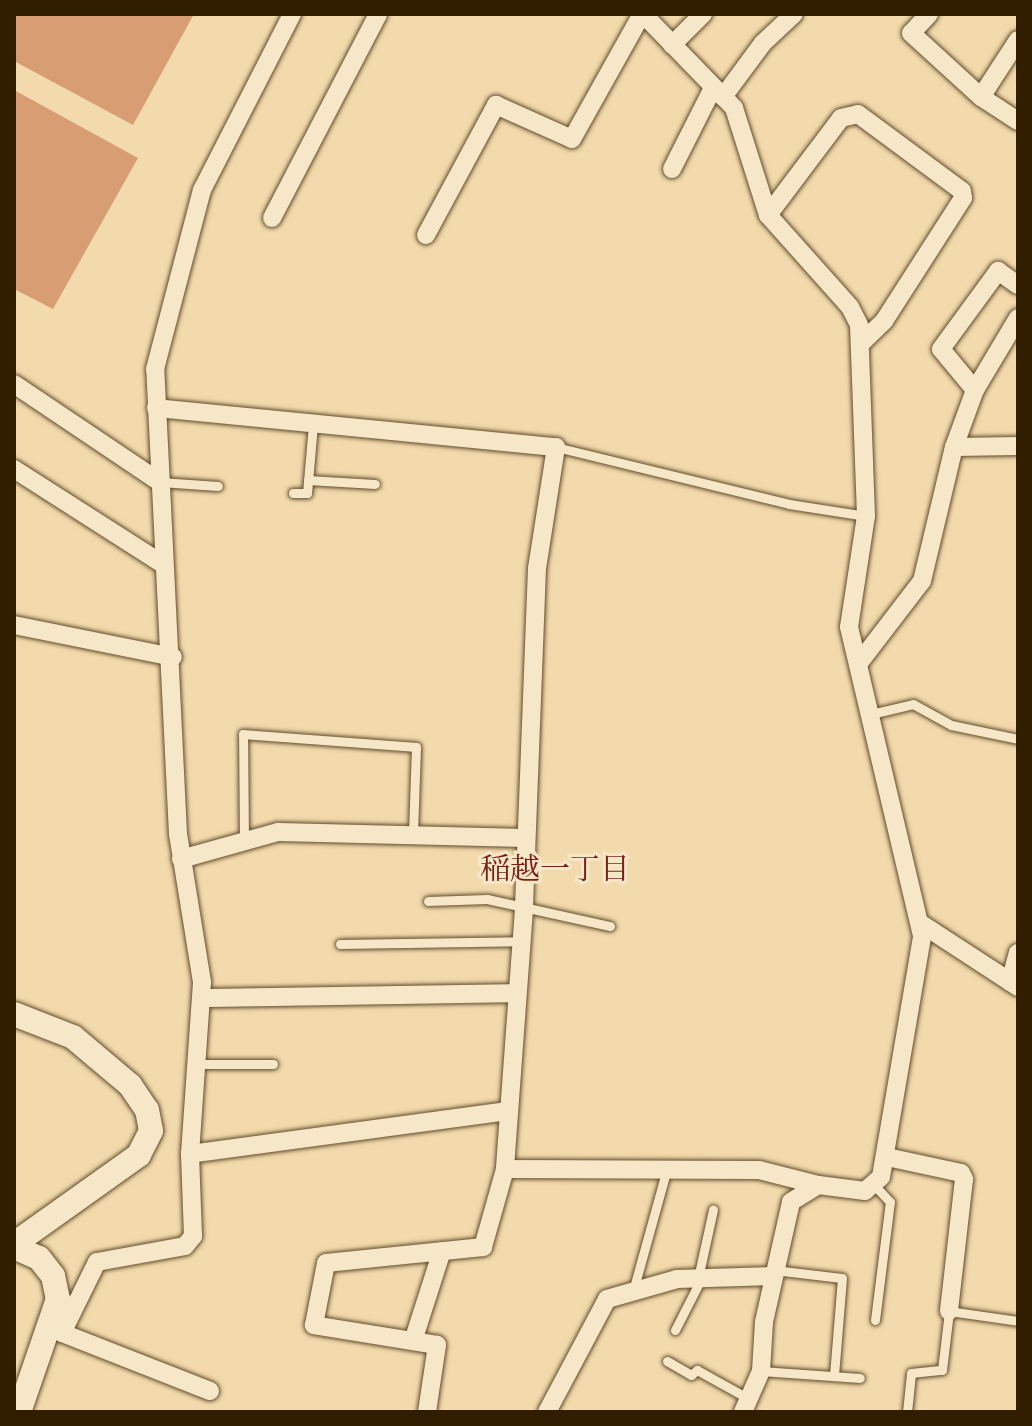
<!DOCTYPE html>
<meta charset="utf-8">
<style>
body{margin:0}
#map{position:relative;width:1032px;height:1426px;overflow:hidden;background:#f2daac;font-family:"EB Garamond","Noto Serif JP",serif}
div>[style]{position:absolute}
.building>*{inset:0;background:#d99d74}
.roads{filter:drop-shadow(0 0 2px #614c2b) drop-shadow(0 0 2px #614c2b)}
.lane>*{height:9px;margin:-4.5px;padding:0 4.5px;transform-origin:4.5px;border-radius:4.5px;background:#f7e7c9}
.street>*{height:18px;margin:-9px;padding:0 9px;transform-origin:9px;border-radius:9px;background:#f7e7c9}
.secondary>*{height:24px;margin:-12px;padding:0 12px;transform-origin:12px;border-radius:12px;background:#f7e7c9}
span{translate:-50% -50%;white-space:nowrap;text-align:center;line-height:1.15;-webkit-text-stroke:6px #f7e7c9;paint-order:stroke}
.neighbourhood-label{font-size:30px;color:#7a1f14}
.frame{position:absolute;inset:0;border:16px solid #311d00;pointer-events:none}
</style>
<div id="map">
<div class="building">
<i style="clip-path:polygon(14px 14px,194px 14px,133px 125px,14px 61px)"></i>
<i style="clip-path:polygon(14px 90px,138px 158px,53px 309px,14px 289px)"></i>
</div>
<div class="roads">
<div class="lane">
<i style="left:556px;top:447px;width:240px;rotate:13.7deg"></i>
<i style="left:789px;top:504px;width:78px;rotate:8.9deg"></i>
<i style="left:308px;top:480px;width:67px;rotate:3.4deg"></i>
<i style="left:160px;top:482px;width:58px;rotate:3.9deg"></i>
<i style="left:293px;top:493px;width:14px"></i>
<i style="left:307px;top:493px;width:69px;rotate:-85deg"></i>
<i style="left:871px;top:714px;width:43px;rotate:-13.4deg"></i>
<i style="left:913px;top:704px;width:43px;rotate:28.9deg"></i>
<i style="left:951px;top:725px;width:68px;rotate:11.8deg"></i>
<i style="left:244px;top:841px;width:107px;rotate:-90.5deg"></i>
<i style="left:243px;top:734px;width:173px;rotate:4.3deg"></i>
<i style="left:416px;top:747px;width:88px;rotate:92deg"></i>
<i style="left:428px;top:901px;width:59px;rotate:-1.9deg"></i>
<i style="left:487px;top:899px;width:126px;rotate:12.4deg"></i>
<i style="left:340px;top:944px;width:181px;rotate:-0.9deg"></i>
<i style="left:196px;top:1064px;width:77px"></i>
<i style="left:774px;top:1270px;width:68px;rotate:6.7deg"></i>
<i style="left:842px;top:1278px;width:98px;rotate:94.7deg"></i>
<i style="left:698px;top:1278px;width:70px;rotate:-77.6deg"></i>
<i style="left:633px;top:1291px;width:128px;rotate:-74.5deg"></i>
<i style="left:875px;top:1320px;width:119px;rotate:-82.8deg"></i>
<i style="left:890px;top:1202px;width:21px;rotate:-133deg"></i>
<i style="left:675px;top:1330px;width:57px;rotate:-63deg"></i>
<i style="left:667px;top:1361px;width:28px;rotate:30deg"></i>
<i style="left:691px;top:1375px;width:8px;rotate:-40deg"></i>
<i style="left:697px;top:1370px;width:60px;rotate:29.1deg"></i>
<i style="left:761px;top:1371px;width:99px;rotate:4deg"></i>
<i style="left:907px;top:1412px;width:39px;rotate:-84deg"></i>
<i style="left:911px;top:1373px;width:31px;rotate:-6deg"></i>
<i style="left:942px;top:1370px;width:59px;rotate:-83.2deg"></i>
<i style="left:949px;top:1311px;width:70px;rotate:8.2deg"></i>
</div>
<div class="street">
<i style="left:643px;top:14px;width:131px;rotate:45.9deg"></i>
<i style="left:734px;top:108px;width:112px;rotate:72.4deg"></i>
<i style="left:768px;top:215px;width:123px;rotate:48.3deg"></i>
<i style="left:850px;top:307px;width:20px;rotate:63deg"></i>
<i style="left:859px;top:325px;width:191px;rotate:87.9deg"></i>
<i style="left:866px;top:516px;width:112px;rotate:98.7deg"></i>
<i style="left:849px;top:627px;width:318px;rotate:76.7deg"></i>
<i style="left:922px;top:937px;width:243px;rotate:99.7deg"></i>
<i style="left:881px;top:1177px;width:21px;rotate:139deg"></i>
<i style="left:865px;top:1191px;width:47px;rotate:-172.7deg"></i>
<i style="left:818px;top:1185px;width:32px;rotate:148deg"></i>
<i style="left:791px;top:1202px;width:123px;rotate:102.7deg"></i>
<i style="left:764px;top:1322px;width:49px;rotate:93.5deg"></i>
<i style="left:761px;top:1371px;width:45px;rotate:113.7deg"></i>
<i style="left:929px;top:14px;width:26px;rotate:133deg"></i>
<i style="left:911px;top:33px;width:95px;rotate:42.4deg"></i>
<i style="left:981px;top:97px;width:44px;rotate:33deg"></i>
<i style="left:672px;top:45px;width:44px;rotate:-45deg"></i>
<i style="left:723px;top:97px;width:67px;rotate:-53.5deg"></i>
<i style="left:763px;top:43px;width:42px;rotate:-43.1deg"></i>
<i style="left:981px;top:97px;width:68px;rotate:-57deg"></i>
<i style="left:672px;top:169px;width:91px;rotate:-63.2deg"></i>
<i style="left:768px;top:215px;width:121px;rotate:-53deg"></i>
<i style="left:841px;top:118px;width:17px;rotate:-13deg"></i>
<i style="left:858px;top:114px;width:129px;rotate:36.5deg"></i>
<i style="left:962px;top:191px;width:7px;rotate:82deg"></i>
<i style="left:963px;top:198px;width:146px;rotate:122.7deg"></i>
<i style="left:884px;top:321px;width:32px;rotate:136deg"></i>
<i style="left:272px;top:218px;width:230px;rotate:-62.5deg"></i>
<i style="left:426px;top:235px;width:148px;rotate:-61.7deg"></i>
<i style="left:496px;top:105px;width:83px;rotate:24.1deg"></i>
<i style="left:572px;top:139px;width:143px;rotate:-60.8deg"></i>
<i style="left:14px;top:384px;width:176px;rotate:33.9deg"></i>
<i style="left:975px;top:390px;width:53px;rotate:-129.7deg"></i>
<i style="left:941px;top:349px;width:97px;rotate:-53.8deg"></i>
<i style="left:998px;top:271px;width:24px;rotate:35deg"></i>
<i style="left:156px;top:408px;width:402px;rotate:5.6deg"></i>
<i style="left:556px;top:447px;width:122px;rotate:98.9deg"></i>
<i style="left:537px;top:568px;width:341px;rotate:92.2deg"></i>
<i style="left:524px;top:909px;width:261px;rotate:94.2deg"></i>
<i style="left:505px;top:1169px;width:254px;rotate:0.2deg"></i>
<i style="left:759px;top:1170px;width:61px;rotate:14.3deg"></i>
<i style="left:954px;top:447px;width:64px;rotate:-0.9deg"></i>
<i style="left:14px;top:469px;width:174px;rotate:32.6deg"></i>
<i style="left:14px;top:625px;width:162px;rotate:11.4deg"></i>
<i style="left:859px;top:663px;width:103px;rotate:-52.5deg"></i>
<i style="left:922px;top:581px;width:138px;rotate:-76.6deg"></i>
<i style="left:954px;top:447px;width:61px;rotate:-69.8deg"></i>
<i style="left:975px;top:390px;width:84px;rotate:-59.2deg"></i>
<i style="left:181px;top:859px;width:101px;rotate:-15.6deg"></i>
<i style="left:278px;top:832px;width:248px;rotate:1.4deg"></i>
<i style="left:920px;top:923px;width:117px;rotate:33.1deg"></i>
<i style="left:1010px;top:982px;width:30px;rotate:-75deg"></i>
<i style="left:202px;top:998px;width:314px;rotate:-0.9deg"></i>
<i style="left:190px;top:1154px;width:172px;rotate:-86deg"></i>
<i style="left:202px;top:982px;width:150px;rotate:-99.2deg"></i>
<i style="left:178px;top:834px;width:466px;rotate:-92.8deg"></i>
<i style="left:155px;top:369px;width:185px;rotate:-75.3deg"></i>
<i style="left:202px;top:190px;width:198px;rotate:-62.9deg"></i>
<i style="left:887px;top:1157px;width:76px;rotate:12.2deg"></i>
<i style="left:961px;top:1173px;width:7px;rotate:63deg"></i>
<i style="left:964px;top:1179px;width:133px;rotate:96.5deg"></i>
<i style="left:414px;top:1338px;width:91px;rotate:-72.2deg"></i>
<i style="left:210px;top:1391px;width:159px;rotate:-158.6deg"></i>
<i style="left:62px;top:1333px;width:79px;rotate:-63.8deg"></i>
<i style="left:97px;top:1262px;width:89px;rotate:-10.3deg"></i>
<i style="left:185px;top:1246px;width:13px;rotate:-51deg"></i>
<i style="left:193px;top:1236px;width:82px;rotate:-92.1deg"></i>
<i style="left:190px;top:1154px;width:321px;rotate:-7.7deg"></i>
<i style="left:427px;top:1412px;width:68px;rotate:-81.5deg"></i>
<i style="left:437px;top:1345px;width:125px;rotate:-170.8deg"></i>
<i style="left:314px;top:1325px;width:63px;rotate:-79deg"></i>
<i style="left:326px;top:1263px;width:158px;rotate:-5.8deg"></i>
<i style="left:483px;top:1247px;width:81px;rotate:-74.2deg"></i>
<i style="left:547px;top:1412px;width:128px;rotate:-62deg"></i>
<i style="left:607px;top:1299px;width:73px;rotate:-15.9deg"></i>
<i style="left:677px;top:1279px;width:96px;rotate:-1.8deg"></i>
</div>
<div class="secondary">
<i style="left:14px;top:1014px;width:63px;rotate:21.3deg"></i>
<i style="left:73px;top:1037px;width:75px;rotate:40.1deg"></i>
<i style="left:130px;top:1085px;width:30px;rotate:56deg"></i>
<i style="left:147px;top:1110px;width:21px;rotate:79deg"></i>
<i style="left:151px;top:1131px;width:27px;rotate:117deg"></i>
<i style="left:139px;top:1155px;width:153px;rotate:144.5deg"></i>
<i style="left:14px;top:1247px;width:27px;rotate:24deg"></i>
<i style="left:39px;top:1258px;width:23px;rotate:52deg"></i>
<i style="left:53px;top:1276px;width:24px;rotate:78deg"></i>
<i style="left:58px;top:1299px;width:120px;rotate:109deg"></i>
</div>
</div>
<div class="neighbourhood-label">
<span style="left:555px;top:869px">稲越一丁目</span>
</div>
<div class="frame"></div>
</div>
